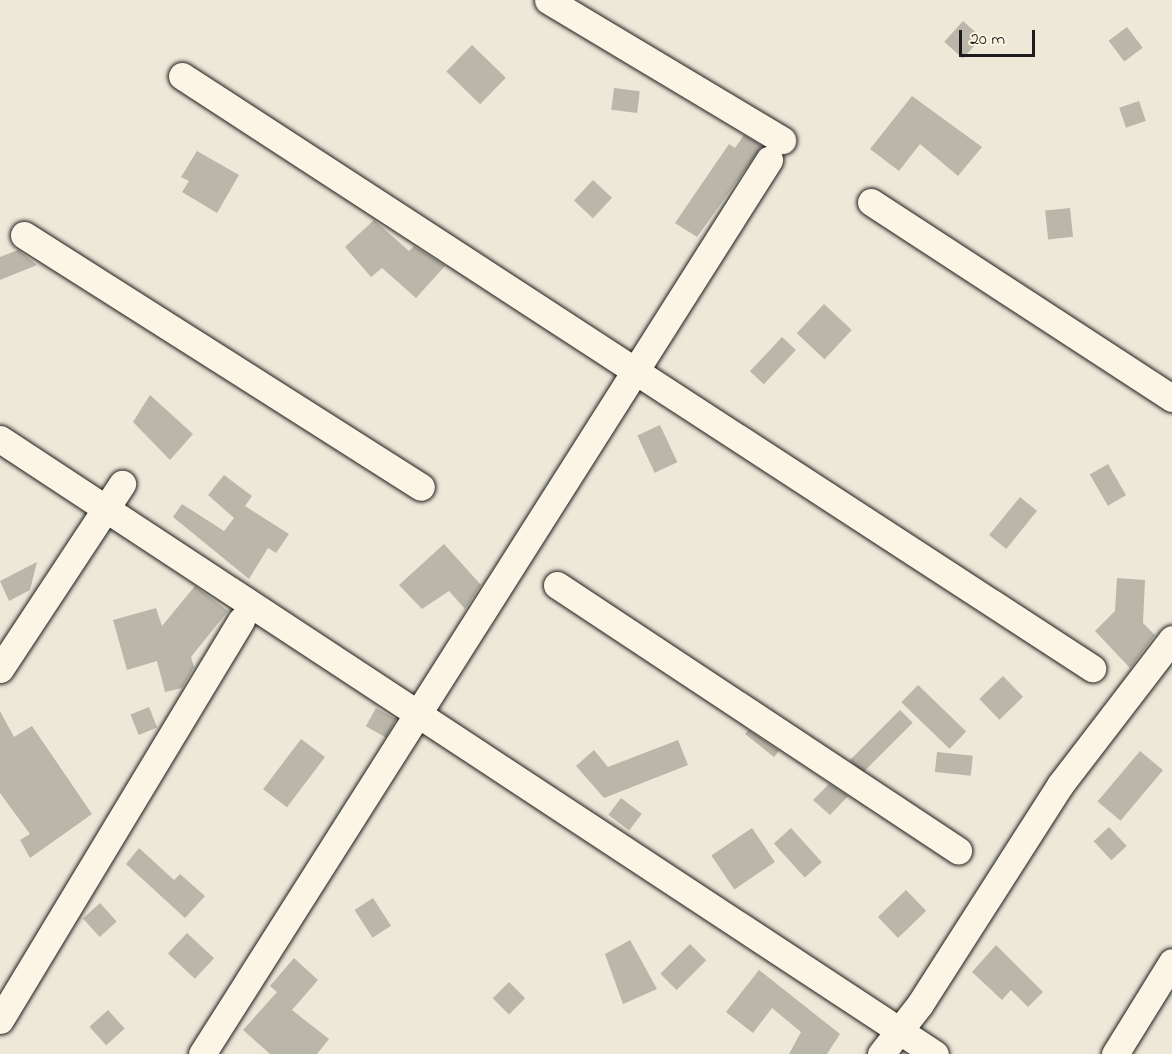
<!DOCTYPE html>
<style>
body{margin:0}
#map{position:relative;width:1172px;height:1054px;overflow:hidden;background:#eee8d9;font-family:"Indie Flower",sans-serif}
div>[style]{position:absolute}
.building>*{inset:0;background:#bab6aa;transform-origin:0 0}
.roads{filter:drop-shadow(0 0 2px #1c1c1c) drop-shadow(0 0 2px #1c1c1c)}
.street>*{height:27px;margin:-13.5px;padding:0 13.5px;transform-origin:13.5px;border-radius:13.5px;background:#fcf5e5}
span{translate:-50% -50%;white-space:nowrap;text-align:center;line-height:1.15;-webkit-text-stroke:4.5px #fcf5e5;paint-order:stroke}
.scale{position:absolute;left:959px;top:30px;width:76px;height:27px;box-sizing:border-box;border:3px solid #1c1c1c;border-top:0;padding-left:8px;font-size:18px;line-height:21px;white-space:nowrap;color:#1c1c1c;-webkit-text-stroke:4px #fcf5e5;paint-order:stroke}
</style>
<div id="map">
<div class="building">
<i style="left:963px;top:21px;width:25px;height:28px;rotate:42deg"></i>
<i style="left:1127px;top:27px;width:26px;height:23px;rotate:53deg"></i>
<i style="left:472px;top:45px;width:47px;height:37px;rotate:44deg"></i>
<i style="left:614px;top:88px;width:26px;height:22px;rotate:7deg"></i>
<i style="clip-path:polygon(912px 96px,982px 147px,958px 176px,920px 144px,899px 171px,870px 149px)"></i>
<i style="left:1139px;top:101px;width:21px;height:21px;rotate:71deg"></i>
<i style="clip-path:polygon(744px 135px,762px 146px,697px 237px,675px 223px,729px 144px,735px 148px)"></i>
<i style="clip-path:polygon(197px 151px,239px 175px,217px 213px,182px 192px,189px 181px,181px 177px)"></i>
<i style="left:593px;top:180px;width:26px;height:28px;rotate:43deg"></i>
<i style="left:1070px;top:208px;width:29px;height:25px;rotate:84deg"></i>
<i style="clip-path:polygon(374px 220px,409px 251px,414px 246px,445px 266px,416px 298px,382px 268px,371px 277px,345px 247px)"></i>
<i style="clip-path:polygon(18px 250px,37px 265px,0 280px,0 257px)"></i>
<i style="left:824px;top:304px;width:38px;height:40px;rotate:43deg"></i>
<i style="left:782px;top:337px;width:19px;height:47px;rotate:43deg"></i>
<i style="clip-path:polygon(150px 395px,193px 434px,170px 460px,133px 422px)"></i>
<i style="left:660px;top:425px;width:41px;height:25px;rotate:65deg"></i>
<i style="left:1108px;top:464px;width:36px;height:21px;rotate:60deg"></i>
<i style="clip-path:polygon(224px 475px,252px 496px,245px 506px,289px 534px,276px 553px,268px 548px,249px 579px,173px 517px,182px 504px,224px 531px,234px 518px,208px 495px)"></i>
<i style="left:1020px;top:497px;width:22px;height:49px;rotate:39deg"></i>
<i style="clip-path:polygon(444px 544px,481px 585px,465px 609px,449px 591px,422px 609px,399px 585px)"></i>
<i style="clip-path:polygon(37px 562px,30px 590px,9px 601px,0 581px)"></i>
<i style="clip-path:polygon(1117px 578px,1145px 580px,1143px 623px,1155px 635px,1130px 668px,1095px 631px,1115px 611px)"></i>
<i style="clip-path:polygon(195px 586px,228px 611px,191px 657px,194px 667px,182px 688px,165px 692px,157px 661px,127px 670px,113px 620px,156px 608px,162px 626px)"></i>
<i style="left:1003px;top:676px;width:29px;height:33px;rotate:46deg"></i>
<i style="left:918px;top:685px;width:67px;height:24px;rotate:44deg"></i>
<i style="left:149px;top:707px;width:22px;height:20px;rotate:68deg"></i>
<i style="left:376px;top:708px;width:23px;height:21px;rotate:29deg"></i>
<i style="left:900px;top:710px;width:18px;height:71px;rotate:45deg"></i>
<i style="clip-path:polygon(0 711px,14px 737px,32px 726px,92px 814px,30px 858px,20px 840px,30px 834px,0 793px)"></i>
<i style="clip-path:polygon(748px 730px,779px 751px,774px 757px,745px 734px)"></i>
<i style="left:301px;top:739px;width:30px;height:63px;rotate:37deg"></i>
<i style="clip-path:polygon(678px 740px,688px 765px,604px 798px,576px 766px,594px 750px,608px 767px)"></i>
<i style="left:1140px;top:751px;width:30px;height:66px;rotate:40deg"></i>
<i style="left:937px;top:752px;width:36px;height:20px;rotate:6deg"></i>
<i style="clip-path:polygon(829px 784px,848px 796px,830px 815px,813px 800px)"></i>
<i style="left:621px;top:798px;width:26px;height:21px;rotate:37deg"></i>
<i style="left:1109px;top:827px;width:26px;height:21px;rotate:47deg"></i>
<i style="left:752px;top:828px;width:41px;height:49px;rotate:56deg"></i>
<i style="left:791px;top:828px;width:46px;height:23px;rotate:48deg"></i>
<i style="clip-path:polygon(139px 848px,174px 880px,180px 874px,205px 896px,185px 918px,126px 864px)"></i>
<i style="left:906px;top:890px;width:29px;height:39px;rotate:46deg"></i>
<i style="left:373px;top:898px;width:33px;height:22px;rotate:57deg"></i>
<i style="left:100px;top:903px;width:25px;height:23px;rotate:48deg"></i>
<i style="left:187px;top:933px;width:37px;height:28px;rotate:43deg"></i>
<i style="clip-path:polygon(630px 940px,657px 989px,623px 1004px,605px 954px)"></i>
<i style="left:690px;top:944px;width:23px;height:42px;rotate:45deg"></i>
<i style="clip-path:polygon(996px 945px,1043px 992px,1028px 1007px,1011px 990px,1002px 1000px,972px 972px)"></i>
<i style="clip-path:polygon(294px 958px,318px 980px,292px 1010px,329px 1039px,317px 1054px,270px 1054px,243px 1030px,277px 992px,270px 986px)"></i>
<i style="clip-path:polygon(759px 970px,840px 1034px,827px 1054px,789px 1054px,801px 1032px,772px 1008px,753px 1033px,726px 1012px)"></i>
<i style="left:509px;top:982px;width:23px;height:23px;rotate:45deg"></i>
<i style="left:108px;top:1010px;width:25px;height:25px;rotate:48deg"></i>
</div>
<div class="roads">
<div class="street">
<i style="left:548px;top:0;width:273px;rotate:30.9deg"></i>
<i style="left:182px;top:76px;width:1086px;rotate:33.05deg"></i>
<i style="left:871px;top:202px;width:359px;rotate:33.1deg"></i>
<i style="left:24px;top:235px;width:470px;rotate:32.4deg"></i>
<i style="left:0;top:439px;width:1119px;rotate:33.34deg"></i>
<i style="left:557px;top:585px;width:481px;rotate:33.5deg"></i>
<i style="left:0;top:669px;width:222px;rotate:-56.6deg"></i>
<i style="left:0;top:1020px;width:467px;rotate:-58.9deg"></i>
<i style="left:202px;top:1054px;width:1059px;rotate:-57.62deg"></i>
<i style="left:881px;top:1054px;width:63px;rotate:-52deg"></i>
<i style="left:920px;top:1004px;width:260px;rotate:-57.4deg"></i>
<i style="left:1060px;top:785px;width:184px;rotate:-52.5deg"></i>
<i style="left:1115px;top:1054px;width:108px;rotate:-58.2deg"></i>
</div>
</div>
<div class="scale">20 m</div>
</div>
